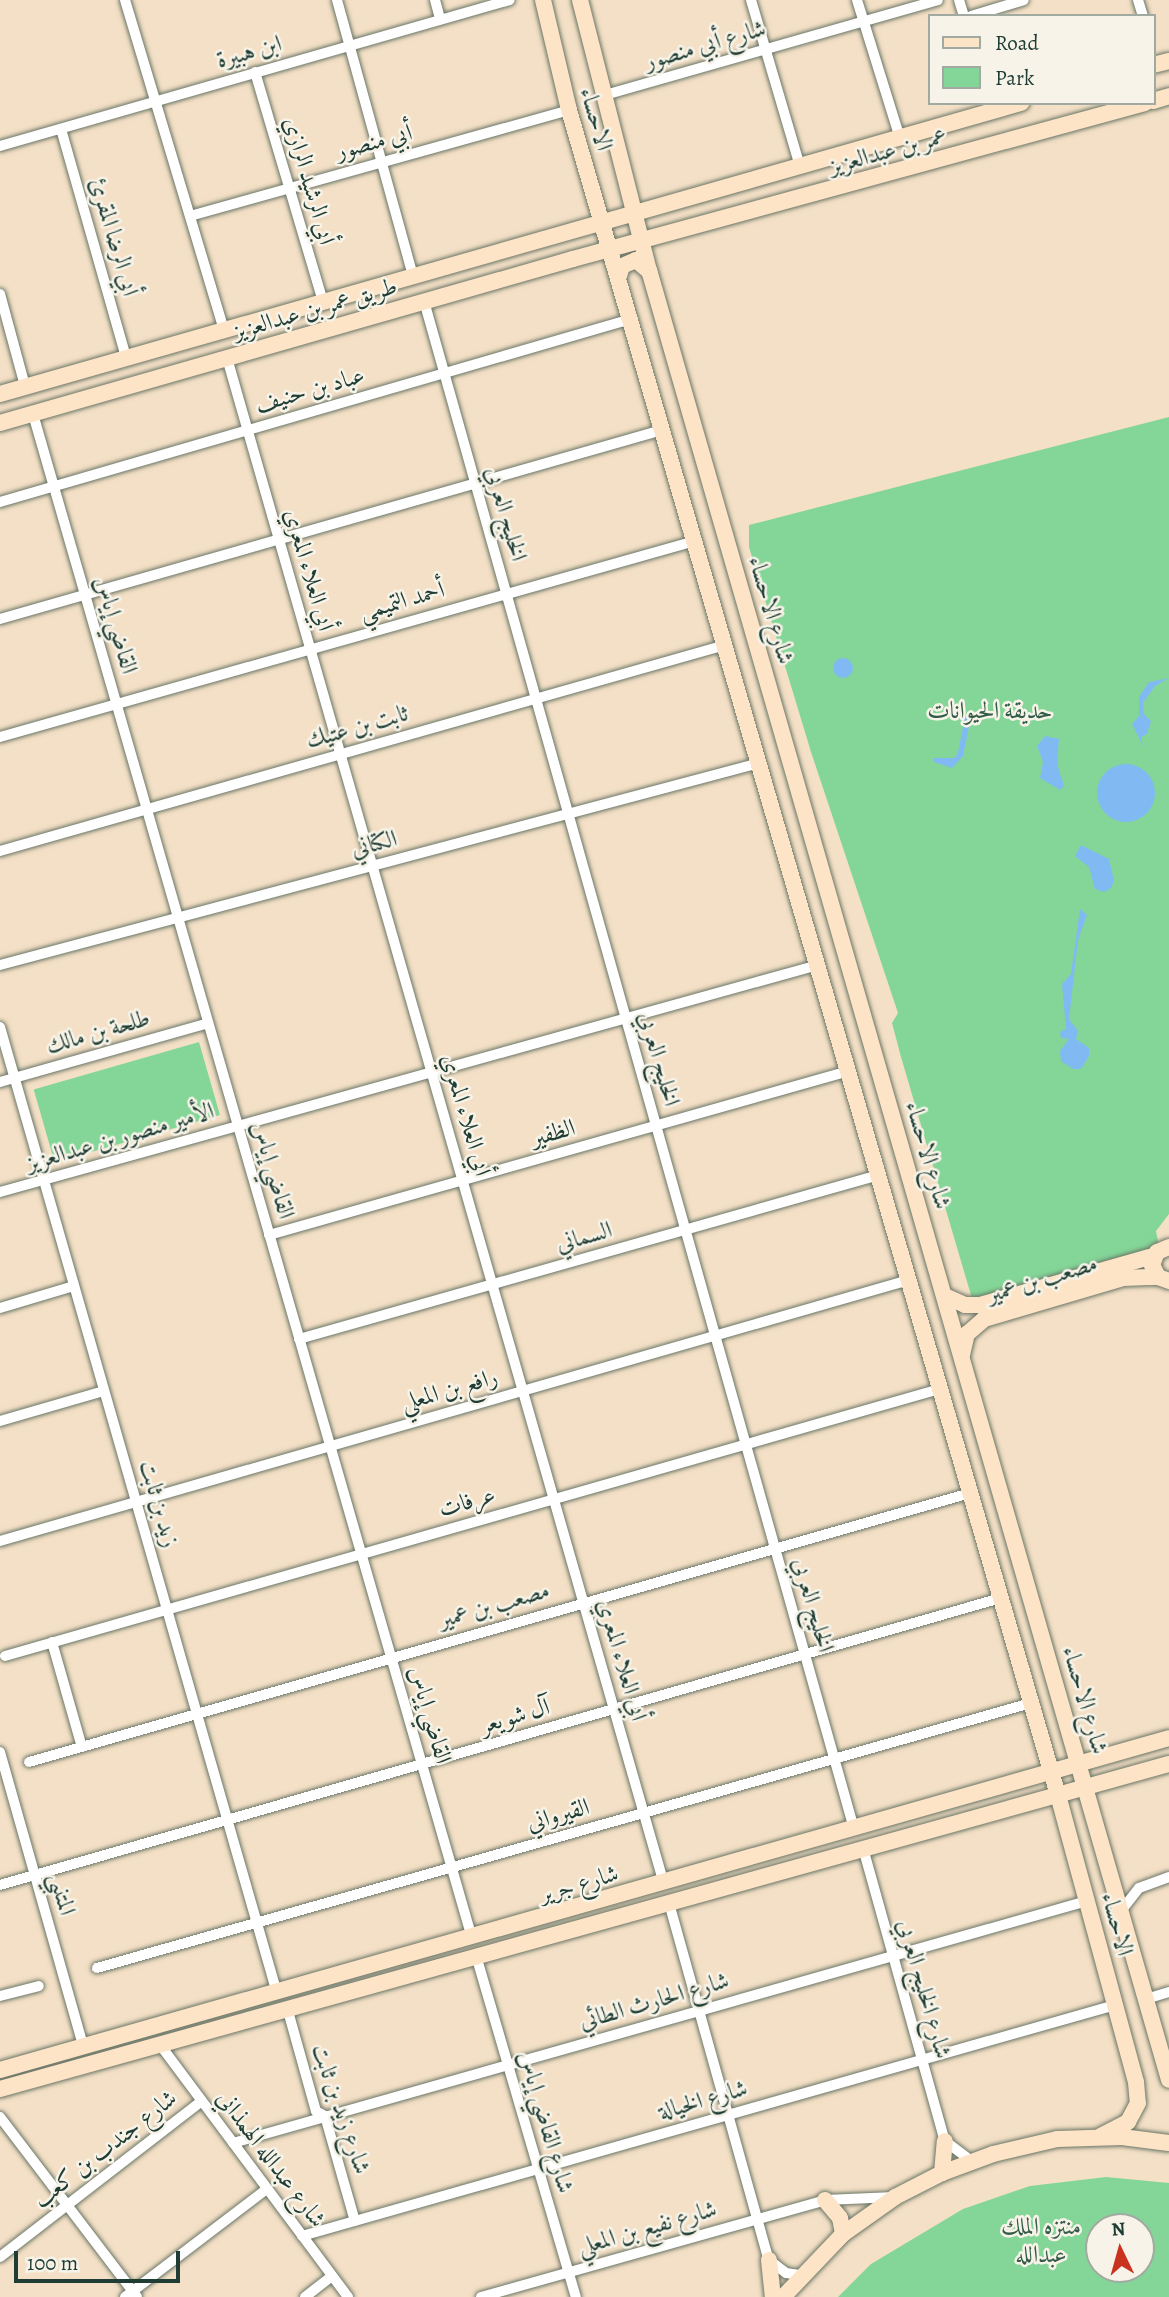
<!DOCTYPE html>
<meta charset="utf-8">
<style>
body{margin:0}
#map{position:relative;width:1169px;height:2297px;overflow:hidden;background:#f4e0c6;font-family:Alegreya,Amiri,serif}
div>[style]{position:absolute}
.green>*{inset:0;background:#84d698;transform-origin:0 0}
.water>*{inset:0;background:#81baf2}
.round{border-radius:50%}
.roads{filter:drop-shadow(0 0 2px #6a7667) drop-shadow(0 0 2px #6a7667)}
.street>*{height:10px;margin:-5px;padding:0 5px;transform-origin:5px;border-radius:5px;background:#fff}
.secondary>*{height:16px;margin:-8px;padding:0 8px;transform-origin:8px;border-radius:8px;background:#fee4c6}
span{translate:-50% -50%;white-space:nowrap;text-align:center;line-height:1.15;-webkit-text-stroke:5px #f7f3e8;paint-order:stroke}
.street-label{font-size:24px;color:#1f3d34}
.park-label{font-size:24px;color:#335c48}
.legend{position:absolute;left:928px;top:14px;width:228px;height:91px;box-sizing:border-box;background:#f7f3e8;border:2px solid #a1aaa0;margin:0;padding:9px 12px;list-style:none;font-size:21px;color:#1f3d34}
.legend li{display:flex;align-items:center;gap:14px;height:35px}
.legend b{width:35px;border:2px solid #a1aaa0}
.north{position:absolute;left:1085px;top:2213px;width:70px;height:70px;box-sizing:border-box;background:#f7f3e8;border:2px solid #a1aaa0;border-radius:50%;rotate:355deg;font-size:19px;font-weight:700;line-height:28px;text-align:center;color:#1f3d34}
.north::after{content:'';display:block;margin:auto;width:24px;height:32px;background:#c8321e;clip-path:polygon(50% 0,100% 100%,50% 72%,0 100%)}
.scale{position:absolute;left:14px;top:2251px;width:166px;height:32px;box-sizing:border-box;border:4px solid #1f3d34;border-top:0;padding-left:9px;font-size:21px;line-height:24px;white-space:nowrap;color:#1f3d34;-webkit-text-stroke:5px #f7f3e8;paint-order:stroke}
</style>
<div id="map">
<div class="green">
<i style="clip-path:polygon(1169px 417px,1169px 1214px,1156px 1231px,1159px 1246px,973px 1302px,901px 1057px,892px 1023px,898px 1013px,811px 752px,749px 547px,749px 525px)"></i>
<i style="left:199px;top:1042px;width:76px;height:172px;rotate:74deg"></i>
<i style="clip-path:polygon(evenodd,1106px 2177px,1169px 2183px,1169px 2297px,838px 2297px,871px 2264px,963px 2209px,1030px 2186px,1106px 2177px,1099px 2227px,1141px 2227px,1141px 2269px,1099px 2269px,1099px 2227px)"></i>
</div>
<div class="water">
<i class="round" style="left:833px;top:658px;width:20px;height:20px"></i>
<i style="clip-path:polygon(1169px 678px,1155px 686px,1143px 703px,1144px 714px,1151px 721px,1147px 734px,1141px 737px,1143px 746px,1132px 724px,1139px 716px,1139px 697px,1149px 682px)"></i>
<i style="clip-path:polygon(946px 709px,960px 709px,970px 722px,963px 756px,952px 768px,934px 762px,933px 758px,955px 758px,958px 752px,964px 722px)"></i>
<i style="clip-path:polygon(1045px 736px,1059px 739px,1057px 764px,1064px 786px,1060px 790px,1040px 778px,1043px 762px,1037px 746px)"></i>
<i class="round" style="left:1097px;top:764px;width:58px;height:58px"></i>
<i style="clip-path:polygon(1081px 845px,1109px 859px,1114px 881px,1111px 888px,1104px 892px,1095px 889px,1089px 867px,1075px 856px)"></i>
<i style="clip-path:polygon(1080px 909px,1087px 915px,1078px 940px,1069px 1019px,1078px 1031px,1076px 1039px,1089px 1048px,1089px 1056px,1081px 1069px,1073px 1069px,1061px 1061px,1060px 1051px,1069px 1039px,1061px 1038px,1060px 1032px,1066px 1029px,1062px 984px,1071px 974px)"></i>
</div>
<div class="roads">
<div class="street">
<i style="left:125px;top:0;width:345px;rotate:73.3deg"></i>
<i style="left:337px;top:0;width:286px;rotate:74.6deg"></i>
<i style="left:435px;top:0;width:20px;rotate:75deg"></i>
<i style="left:751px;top:0;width:173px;rotate:73.6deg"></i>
<i style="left:857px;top:0;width:145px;rotate:72.7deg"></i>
<i style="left:959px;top:0;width:17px;rotate:73deg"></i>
<i style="left:1138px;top:0;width:17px;rotate:73deg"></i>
<i style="left:971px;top:16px;width:55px;rotate:-16.8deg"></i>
<i style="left:255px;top:72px;width:239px;rotate:73.5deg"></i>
<i style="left:605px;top:95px;width:346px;rotate:-15.9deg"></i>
<i style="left:61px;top:129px;width:237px;rotate:74.1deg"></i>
<i style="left:0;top:146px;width:530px;rotate:-15.98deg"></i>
<i style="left:190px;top:216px;width:394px;rotate:-15.6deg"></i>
<i style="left:0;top:294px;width:95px;rotate:74.8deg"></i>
<i style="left:424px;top:301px;width:1587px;rotate:74.28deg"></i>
<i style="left:227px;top:358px;width:1587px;rotate:74.02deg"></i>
<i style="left:33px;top:414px;width:1586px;rotate:73.93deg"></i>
<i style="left:0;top:502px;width:657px;rotate:-16.17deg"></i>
<i style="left:0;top:619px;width:688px;rotate:-15.93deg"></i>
<i style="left:0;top:737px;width:722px;rotate:-15.75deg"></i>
<i style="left:0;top:851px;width:754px;rotate:-15.86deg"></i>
<i style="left:0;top:965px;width:785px;rotate:-14.9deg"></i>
<i style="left:0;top:1027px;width:1005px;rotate:74deg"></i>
<i style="left:0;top:1082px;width:216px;rotate:-15.8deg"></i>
<i style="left:0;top:1192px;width:849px;rotate:-15.51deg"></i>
<i style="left:269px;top:1235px;width:603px;rotate:-15.79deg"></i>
<i style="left:0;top:1308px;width:77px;rotate:-16.6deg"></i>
<i style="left:299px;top:1339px;width:603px;rotate:-15.79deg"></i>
<i style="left:0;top:1421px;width:108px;rotate:-16.1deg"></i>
<i style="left:0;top:1541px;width:946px;rotate:-16.02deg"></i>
<i style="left:52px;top:1642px;width:109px;rotate:74.1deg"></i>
<i style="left:5px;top:1656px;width:972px;rotate:-15.94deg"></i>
<i style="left:0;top:1752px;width:308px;rotate:74.2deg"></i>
<i style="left:29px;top:1762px;width:979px;rotate:-15.95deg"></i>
<i style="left:863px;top:1848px;width:304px;rotate:74.4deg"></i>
<i style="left:945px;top:2141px;width:34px;rotate:37deg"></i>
<i style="left:0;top:1885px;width:1041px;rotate:-16deg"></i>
<i style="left:669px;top:1903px;width:371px;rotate:74.4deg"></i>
<i style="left:769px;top:2260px;width:21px;rotate:37deg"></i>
<i style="left:786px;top:2273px;width:15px;rotate:8deg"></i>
<i style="left:1121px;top:1911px;width:29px;rotate:-52deg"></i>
<i style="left:1139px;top:1888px;width:32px;rotate:-20deg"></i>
<i style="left:477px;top:1959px;width:352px;rotate:73.7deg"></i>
<i style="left:97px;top:1968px;width:971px;rotate:-15.84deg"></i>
<i style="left:0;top:1996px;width:40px;rotate:-14.4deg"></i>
<i style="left:1146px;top:1999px;width:24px;rotate:-17deg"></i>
<i style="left:288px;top:2011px;width:104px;rotate:74.4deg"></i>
<i style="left:316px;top:2111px;width:10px;rotate:29deg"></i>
<i style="left:325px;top:2116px;width:109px;rotate:74.1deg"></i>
<i style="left:161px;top:2046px;width:313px;rotate:53.3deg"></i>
<i style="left:0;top:2117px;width:226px;rotate:52.7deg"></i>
<i style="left:233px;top:2143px;width:888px;rotate:-15.82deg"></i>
<i style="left:302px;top:2236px;width:845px;rotate:-15.86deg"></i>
<i style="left:0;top:2257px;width:255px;rotate:-37.7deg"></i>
<i style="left:125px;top:2297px;width:178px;rotate:-37.3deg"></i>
<i style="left:305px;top:2297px;width:34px;rotate:-38deg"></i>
<i style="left:481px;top:2297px;width:357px;rotate:-15.7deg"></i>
<i style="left:825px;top:2200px;width:70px;rotate:-2.5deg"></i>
</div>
<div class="secondary">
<i style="left:543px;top:0;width:113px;rotate:76.7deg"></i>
<i style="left:569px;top:110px;width:1755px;rotate:73.82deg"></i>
<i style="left:1058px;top:1795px;width:297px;rotate:74.8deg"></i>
<i style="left:1136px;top:2082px;width:21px;rotate:85deg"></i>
<i style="left:1138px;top:2103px;width:21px;rotate:118deg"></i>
<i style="left:1128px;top:2122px;width:31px;rotate:153deg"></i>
<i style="left:580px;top:0;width:279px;rotate:75.7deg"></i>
<i style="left:649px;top:270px;width:1883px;rotate:73.97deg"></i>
<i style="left:1153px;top:65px;width:16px;rotate:-14deg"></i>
<i style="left:1153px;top:101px;width:17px;rotate:-17deg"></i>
<i style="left:619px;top:276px;width:10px;rotate:-73deg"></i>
<i style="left:622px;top:266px;width:15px;rotate:-23deg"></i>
<i style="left:636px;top:260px;width:18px;rotate:41deg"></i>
<i style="left:0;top:394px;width:1062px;rotate:-15.91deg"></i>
<i style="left:0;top:423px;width:596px;rotate:-15.97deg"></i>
<i style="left:573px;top:259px;width:593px;rotate:-15.26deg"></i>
<i style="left:1169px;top:1247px;width:13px;rotate:157deg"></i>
<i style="left:1157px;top:1252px;width:14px;rotate:111deg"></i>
<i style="left:1152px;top:1265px;width:13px;rotate:63deg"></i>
<i style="left:1158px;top:1277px;width:12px;rotate:20deg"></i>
<i style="left:945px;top:1296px;width:22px;rotate:24deg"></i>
<i style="left:965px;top:1305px;width:15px"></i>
<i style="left:980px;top:1305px;width:180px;rotate:-15.8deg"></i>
<i style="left:962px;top:1355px;width:22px;rotate:-77deg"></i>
<i style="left:967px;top:1334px;width:23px;rotate:-41deg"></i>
<i style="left:984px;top:1319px;width:145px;rotate:-16.4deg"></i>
<i style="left:1123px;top:1278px;width:35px;rotate:-2deg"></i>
<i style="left:0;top:2070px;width:1215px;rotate:-15.85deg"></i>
<i style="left:0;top:2089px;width:1213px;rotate:-15.54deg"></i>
<i style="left:942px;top:2173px;width:32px;rotate:-85deg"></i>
<i style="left:825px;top:2200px;width:23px;rotate:50deg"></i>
<i style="left:840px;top:2218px;width:16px;rotate:79deg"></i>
<i style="left:769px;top:2260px;width:37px;rotate:84deg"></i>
<i style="left:783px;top:2297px;width:87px;rotate:-46.4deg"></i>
<i style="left:843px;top:2234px;width:64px;rotate:-35.4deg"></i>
<i style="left:895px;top:2197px;width:53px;rotate:-27.1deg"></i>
<i style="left:942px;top:2173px;width:54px;rotate:-20.4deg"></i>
<i style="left:993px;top:2154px;width:66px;rotate:-13.2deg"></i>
<i style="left:1057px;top:2139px;width:65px;rotate:-1.8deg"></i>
<i style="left:1122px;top:2137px;width:47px;rotate:7.3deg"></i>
</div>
</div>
<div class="street-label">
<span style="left:705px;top:45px;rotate:-16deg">شارع أبي منصور</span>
<span style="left:249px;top:52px;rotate:-16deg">ابن هبيرة</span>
<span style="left:596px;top:119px;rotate:74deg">الاحساء</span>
<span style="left:374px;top:142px;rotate:-15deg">أبي منصور</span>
<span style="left:888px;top:151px;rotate:-15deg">عمر بن عبدالعزيز</span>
<span style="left:309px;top:181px;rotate:74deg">أبي الرشيد الرازي</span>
<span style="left:114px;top:237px;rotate:74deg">أبي الرضا المقرئ</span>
<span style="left:315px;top:309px;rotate:-16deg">طريق عمر بن عبدالعزيز</span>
<span style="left:310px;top:390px;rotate:-16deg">عباد بن حنيف</span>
<span style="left:506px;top:514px;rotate:74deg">الخليج العربي</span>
<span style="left:309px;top:570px;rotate:74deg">أبي العلاء المعري</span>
<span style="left:402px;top:601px;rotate:-16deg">أحمد التميمي</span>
<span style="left:771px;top:610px;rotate:74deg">شارع الاحساء</span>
<span style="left:116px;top:625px;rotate:74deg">القاضي إياس</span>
<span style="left:357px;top:727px;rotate:-16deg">ثابت بن عتيك</span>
<span style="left:374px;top:844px;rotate:-15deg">الكتاني</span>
<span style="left:98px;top:1032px;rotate:-16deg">طلحة بن مالك</span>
<span style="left:659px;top:1059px;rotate:74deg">الخليج العربي</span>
<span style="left:466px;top:1115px;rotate:74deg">أبي العلاء المعري</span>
<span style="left:553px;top:1133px;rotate:-16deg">الظفير</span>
<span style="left:120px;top:1137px;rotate:-16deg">الأمير منصور بن عبدالعزيز</span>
<span style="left:928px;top:1155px;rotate:74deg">شارع الاحساء</span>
<span style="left:273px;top:1170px;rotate:74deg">القاضي إياس</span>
<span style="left:584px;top:1237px;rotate:-16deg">السماني</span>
<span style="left:1042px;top:1279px;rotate:-17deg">مصعب بن عمير</span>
<span style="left:449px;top:1390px;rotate:-16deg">رافع بن المعلي</span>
<span style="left:467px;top:1502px;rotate:-16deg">عرفات</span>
<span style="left:159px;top:1504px;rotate:74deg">زيد بن ثابت</span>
<span style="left:494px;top:1605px;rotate:-16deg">مصعب بن عمير</span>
<span style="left:813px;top:1605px;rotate:74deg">الخليج العربي</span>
<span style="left:622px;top:1660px;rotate:74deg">أبي العلاء المعري</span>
<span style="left:1085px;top:1700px;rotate:74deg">شارع الاحساء</span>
<span style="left:430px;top:1715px;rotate:74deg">القاضي إياس</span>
<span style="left:515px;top:1716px;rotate:-16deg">آل شويعر</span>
<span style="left:558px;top:1815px;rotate:-16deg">القيرواني</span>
<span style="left:579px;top:1884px;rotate:-16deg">شارع جرير</span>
<span style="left:62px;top:1894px;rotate:74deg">المتنبي</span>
<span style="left:1117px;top:1924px;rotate:75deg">الاحساء</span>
<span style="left:924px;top:1989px;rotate:74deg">شارع الخليج العربي</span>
<span style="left:654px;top:2001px;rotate:-16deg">شارع الحارث الطائي</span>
<span style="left:703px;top:2100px;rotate:-16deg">شارع الخيالة</span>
<span style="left:341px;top:2109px;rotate:71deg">شارع زيد بن ثابت</span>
<span style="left:546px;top:2122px;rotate:74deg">شارع القاضي إياس</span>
<span style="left:105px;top:2149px;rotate:-38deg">شارع جندب بن كعب</span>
<span style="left:271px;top:2159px;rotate:53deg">شارع عبدالله الهمذاني</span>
<span style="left:647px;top:2228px;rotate:-16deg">شارع نفيع بن المعلي</span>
</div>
<div class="park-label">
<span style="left:990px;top:711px">حديقة الحيوانات</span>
<span style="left:1041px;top:2241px">منتزه الملك<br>عبدالله</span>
</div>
<ul class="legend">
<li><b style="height:9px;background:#fee4c6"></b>Road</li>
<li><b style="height:19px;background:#84d698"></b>Park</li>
</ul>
<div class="north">N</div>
<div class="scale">100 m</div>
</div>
